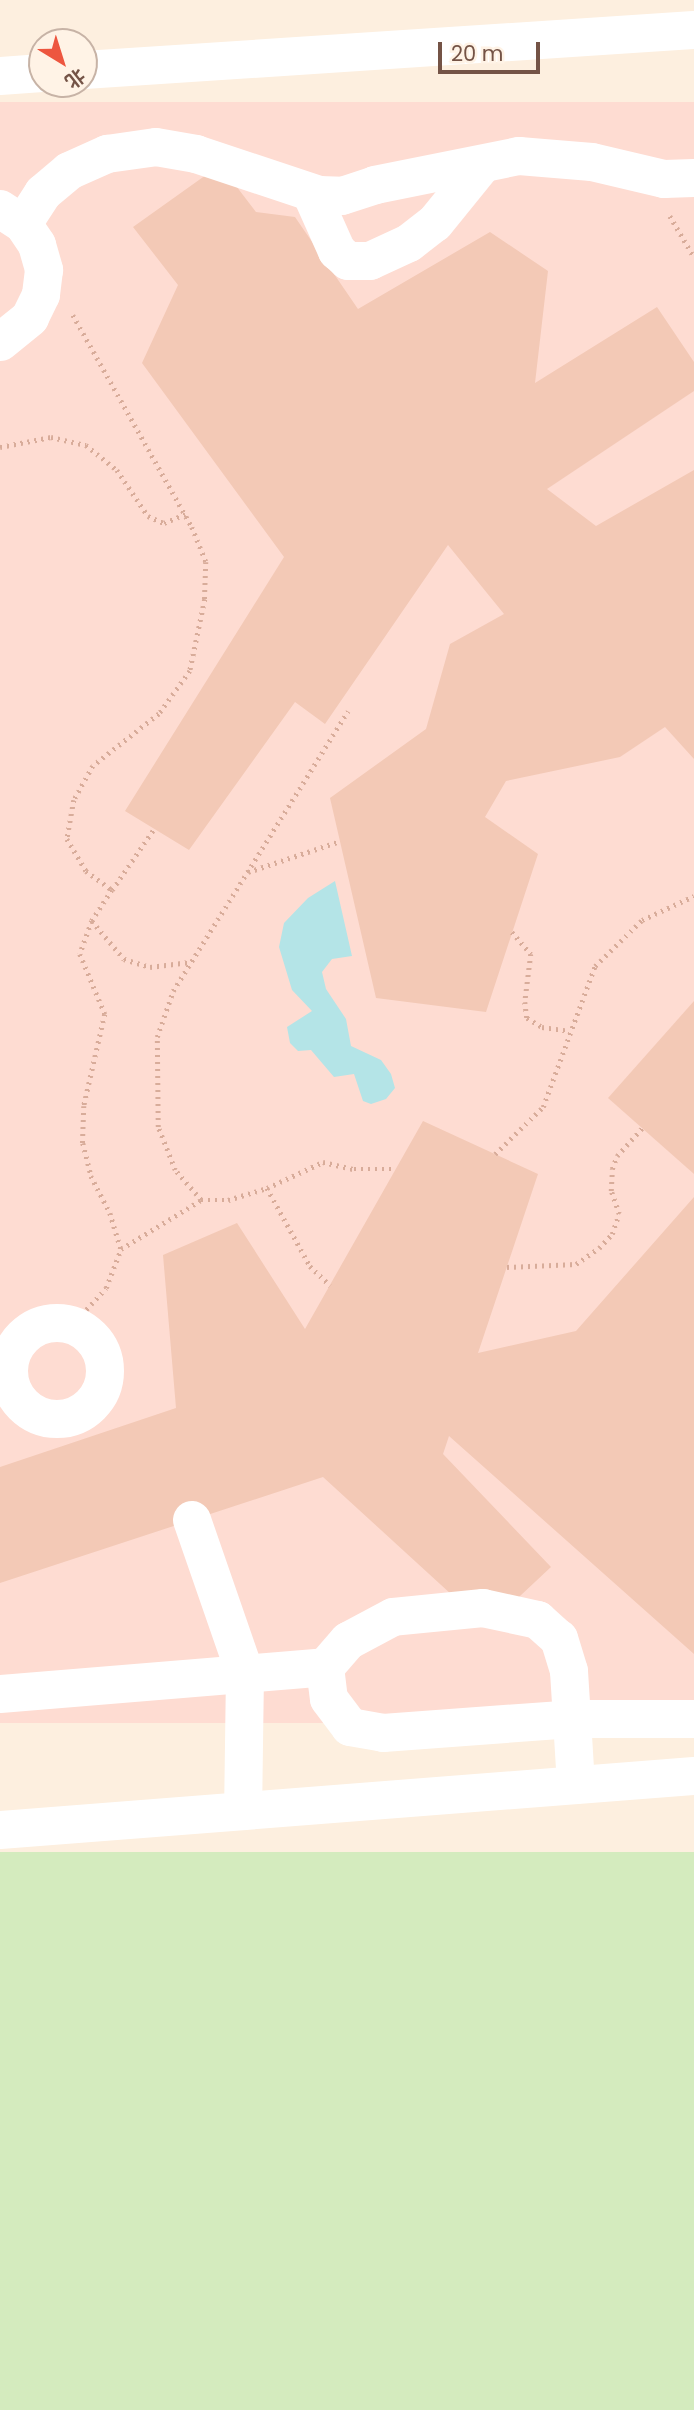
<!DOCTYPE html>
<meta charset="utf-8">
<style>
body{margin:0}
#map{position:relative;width:694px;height:2410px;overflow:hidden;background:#fdefdf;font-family:Poppins,"Noto Sans SC",sans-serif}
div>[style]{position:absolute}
.commercial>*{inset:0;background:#fedcd2;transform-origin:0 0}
.green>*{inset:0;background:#d4ebbe;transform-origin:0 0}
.water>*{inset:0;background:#b4e4e7}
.building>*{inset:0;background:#f3c9b6}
.path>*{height:4.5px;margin-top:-2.25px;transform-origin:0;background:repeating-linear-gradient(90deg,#d8ac9a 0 2px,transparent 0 7px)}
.minor>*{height:38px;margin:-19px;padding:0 19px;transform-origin:19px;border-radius:19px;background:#fff}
.minor>.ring{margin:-19px;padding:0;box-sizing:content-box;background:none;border:38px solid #fff;border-radius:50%}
span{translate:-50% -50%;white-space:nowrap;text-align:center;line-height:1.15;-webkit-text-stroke:7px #fff3e6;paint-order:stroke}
.north{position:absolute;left:28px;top:28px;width:70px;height:70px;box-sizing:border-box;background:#fff3e6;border:2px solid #c7b3a6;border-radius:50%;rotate:142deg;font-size:19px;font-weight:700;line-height:28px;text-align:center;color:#745346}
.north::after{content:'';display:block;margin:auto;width:24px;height:32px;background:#ed563f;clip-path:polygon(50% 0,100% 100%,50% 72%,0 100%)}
.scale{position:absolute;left:438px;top:42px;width:102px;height:32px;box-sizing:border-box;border:4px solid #745346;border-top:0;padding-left:9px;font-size:21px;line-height:24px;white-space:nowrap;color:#745346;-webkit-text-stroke:5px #fff3e6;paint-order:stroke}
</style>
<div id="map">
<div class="commercial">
<i style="left:694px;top:102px;width:1621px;height:696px;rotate:90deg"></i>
</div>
<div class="green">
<i style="left:694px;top:1852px;width:558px;height:696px;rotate:90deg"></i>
</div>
<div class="water">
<i style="clip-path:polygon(335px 881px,352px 956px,332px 959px,322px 972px,326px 989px,346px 1019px,351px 1046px,381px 1060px,391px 1074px,395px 1088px,386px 1099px,371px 1104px,363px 1101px,354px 1074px,334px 1077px,311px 1050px,298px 1051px,290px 1043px,287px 1027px,312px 1011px,292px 990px,279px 947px,284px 923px,308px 898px)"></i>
</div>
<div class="building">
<i style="clip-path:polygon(220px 165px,256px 212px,295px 217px,358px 309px,490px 232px,548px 271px,535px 383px,657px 307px,694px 362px,694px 391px,547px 489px,596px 526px,694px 470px,694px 759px,665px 727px,620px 757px,506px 781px,485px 817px,538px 854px,486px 1012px,376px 998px,330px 798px,426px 729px,450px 644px,504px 614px,448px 545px,325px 724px,295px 702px,189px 850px,125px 811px,284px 557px,142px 363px,178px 285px,133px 227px)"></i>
<i style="clip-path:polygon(694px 1001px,694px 1174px,608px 1098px)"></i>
<i style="clip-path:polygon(423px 1121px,538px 1174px,478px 1353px,576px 1331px,694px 1197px,694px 1654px,449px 1436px,443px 1454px,551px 1567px,487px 1627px,323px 1477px,0 1583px,0 1467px,176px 1408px,163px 1255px,237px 1223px,305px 1329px)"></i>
</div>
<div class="path">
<i style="left:670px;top:216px;width:48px;rotate:59.7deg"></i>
<i style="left:73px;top:315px;width:243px;rotate:60.7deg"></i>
<i style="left:192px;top:527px;width:38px;rotate:68deg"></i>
<i style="left:206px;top:562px;width:37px;rotate:92deg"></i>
<i style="left:205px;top:599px;width:74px;rotate:101.8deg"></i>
<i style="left:190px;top:671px;width:53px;rotate:125.8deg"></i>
<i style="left:159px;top:714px;width:84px;rotate:141.8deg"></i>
<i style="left:93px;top:766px;width:39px;rotate:119deg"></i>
<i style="left:74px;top:800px;width:40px;rotate:100deg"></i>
<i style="left:67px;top:839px;width:37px;rotate:59deg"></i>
<i style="left:86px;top:871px;width:32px;rotate:36deg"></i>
<i style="left:112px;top:890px;width:37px;rotate:123deg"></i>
<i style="left:92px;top:921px;width:35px;rotate:110deg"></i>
<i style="left:80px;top:954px;width:65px;rotate:67.4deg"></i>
<i style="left:105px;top:1014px;width:94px;rotate:102.9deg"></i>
<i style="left:84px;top:1106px;width:37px;rotate:92deg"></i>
<i style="left:83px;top:1143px;width:34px;rotate:76deg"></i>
<i style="left:91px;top:1176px;width:42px;rotate:62.8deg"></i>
<i style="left:110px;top:1213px;width:38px;rotate:73deg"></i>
<i style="left:0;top:447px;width:52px;rotate:-11.1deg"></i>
<i style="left:51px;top:437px;width:36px;rotate:13deg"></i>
<i style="left:86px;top:445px;width:40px;rotate:39deg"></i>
<i style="left:117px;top:470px;width:55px;rotate:56deg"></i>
<i style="left:148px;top:516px;width:17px;rotate:24deg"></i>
<i style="left:164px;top:523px;width:23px;rotate:-23deg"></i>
<i style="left:248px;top:872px;width:97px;rotate:-18.6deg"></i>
<i style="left:112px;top:890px;width:74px;rotate:-55.5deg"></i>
<i style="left:92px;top:921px;width:50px;rotate:49.9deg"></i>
<i style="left:124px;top:959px;width:27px;rotate:17deg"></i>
<i style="left:150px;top:967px;width:40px;rotate:-7.1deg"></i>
<i style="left:512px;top:932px;width:29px;rotate:49deg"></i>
<i style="left:531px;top:954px;width:48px;rotate:97.1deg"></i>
<i style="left:525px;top:1002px;width:16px;rotate:83deg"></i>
<i style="left:527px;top:1018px;width:17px;rotate:31deg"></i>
<i style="left:542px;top:1027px;width:28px;rotate:8deg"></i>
<i style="left:495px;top:1154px;width:67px;rotate:-44.4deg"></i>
<i style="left:543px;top:1107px;width:150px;rotate:-69.8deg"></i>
<i style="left:595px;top:966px;width:66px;rotate:-44.4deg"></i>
<i style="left:642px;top:920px;width:57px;rotate:-24.8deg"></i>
<i style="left:267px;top:1188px;width:89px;rotate:61.1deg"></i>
<i style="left:310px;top:1266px;width:28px;rotate:44deg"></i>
<i style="left:201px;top:1200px;width:40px;rotate:-131deg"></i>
<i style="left:175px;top:1170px;width:46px;rotate:-111.6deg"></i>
<i style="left:158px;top:1127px;width:90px;rotate:-90.6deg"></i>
<i style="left:157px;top:1037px;width:49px;rotate:-70.8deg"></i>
<i style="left:173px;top:991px;width:330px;rotate:-58deg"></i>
<i style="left:507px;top:1267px;width:69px;rotate:-2.5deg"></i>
<i style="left:576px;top:1264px;width:28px;rotate:-35deg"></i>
<i style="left:599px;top:1248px;width:19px;rotate:-47deg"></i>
<i style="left:612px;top:1234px;width:21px;rotate:-71deg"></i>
<i style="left:619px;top:1214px;width:24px;rotate:-109deg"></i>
<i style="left:611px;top:1191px;width:22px;rotate:-87deg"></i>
<i style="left:612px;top:1169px;width:14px;rotate:-69deg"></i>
<i style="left:617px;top:1156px;width:38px;rotate:-48deg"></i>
<i style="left:72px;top:1325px;width:50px;rotate:-47.4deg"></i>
<i style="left:106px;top:1288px;width:42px;rotate:-69deg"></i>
<i style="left:121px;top:1249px;width:94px;rotate:-31.5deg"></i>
<i style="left:201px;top:1200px;width:27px"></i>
<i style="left:228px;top:1200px;width:41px;rotate:-17.1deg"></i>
<i style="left:267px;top:1188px;width:62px;rotate:-24.9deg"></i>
<i style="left:323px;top:1162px;width:32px;rotate:13deg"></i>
<i style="left:354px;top:1169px;width:41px"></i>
</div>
<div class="minor">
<i style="left:84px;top:70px;width:611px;rotate:-3.75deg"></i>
<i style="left:0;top:76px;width:42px;rotate:-4.1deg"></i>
<i style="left:311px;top:193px;width:64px;rotate:65.9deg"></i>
<i style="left:337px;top:251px;width:15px;rotate:42deg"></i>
<i style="left:348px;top:261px;width:22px"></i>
<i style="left:370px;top:261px;width:43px;rotate:-24.8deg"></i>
<i style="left:409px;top:243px;width:33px;rotate:-38deg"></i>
<i style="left:435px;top:223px;width:75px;rotate:-51deg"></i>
<i style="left:0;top:209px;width:27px;rotate:33deg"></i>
<i style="left:23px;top:224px;width:25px;rotate:56deg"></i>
<i style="left:37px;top:245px;width:26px;rotate:74deg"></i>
<i style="left:44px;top:270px;width:25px;rotate:97deg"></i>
<i style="left:41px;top:295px;width:25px;rotate:116deg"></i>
<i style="left:30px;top:318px;width:38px;rotate:141deg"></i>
<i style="left:23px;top:224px;width:37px;rotate:-57deg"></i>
<i style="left:43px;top:193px;width:34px;rotate:-40deg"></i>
<i style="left:69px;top:171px;width:42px;rotate:-24.1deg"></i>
<i style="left:107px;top:154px;width:49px;rotate:-8.1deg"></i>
<i style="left:156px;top:147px;width:41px;rotate:9.9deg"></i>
<i style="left:196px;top:154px;width:130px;rotate:18.4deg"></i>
<i style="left:319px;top:195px;width:23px;rotate:2deg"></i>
<i style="left:342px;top:196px;width:35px;rotate:-18deg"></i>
<i style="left:375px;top:185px;width:147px;rotate:-11.4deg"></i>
<i style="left:519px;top:156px;width:73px;rotate:4.7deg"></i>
<i style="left:592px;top:162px;width:74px;rotate:13.3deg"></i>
<i style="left:664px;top:179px;width:30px;rotate:-2deg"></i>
<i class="ring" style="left:9px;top:1323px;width:58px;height:58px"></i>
<i style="left:192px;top:1520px;width:162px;rotate:70.9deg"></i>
<i style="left:245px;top:1673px;width:138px;rotate:90.8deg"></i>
<i style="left:0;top:1694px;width:326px;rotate:-4.7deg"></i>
<i style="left:576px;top:1785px;width:66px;rotate:-93.5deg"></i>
<i style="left:572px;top:1719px;width:48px;rotate:-93.6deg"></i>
<i style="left:569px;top:1671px;width:34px;rotate:-107deg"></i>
<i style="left:559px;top:1639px;width:28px;rotate:-138deg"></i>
<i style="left:538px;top:1620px;width:56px;rotate:-167.7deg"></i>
<i style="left:483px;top:1608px;width:90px;rotate:174.3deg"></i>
<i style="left:393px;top:1617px;width:51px;rotate:151.9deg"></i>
<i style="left:348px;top:1641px;width:35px;rotate:131deg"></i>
<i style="left:325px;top:1667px;width:32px;rotate:83deg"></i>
<i style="left:329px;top:1699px;width:35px;rotate:53deg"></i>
<i style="left:350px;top:1727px;width:34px;rotate:10deg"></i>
<i style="left:383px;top:1733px;width:190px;rotate:-4.2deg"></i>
<i style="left:572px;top:1719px;width:122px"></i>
<i style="left:0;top:1830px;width:696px;rotate:-4.45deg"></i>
</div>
<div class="north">北</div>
<div class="scale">20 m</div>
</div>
